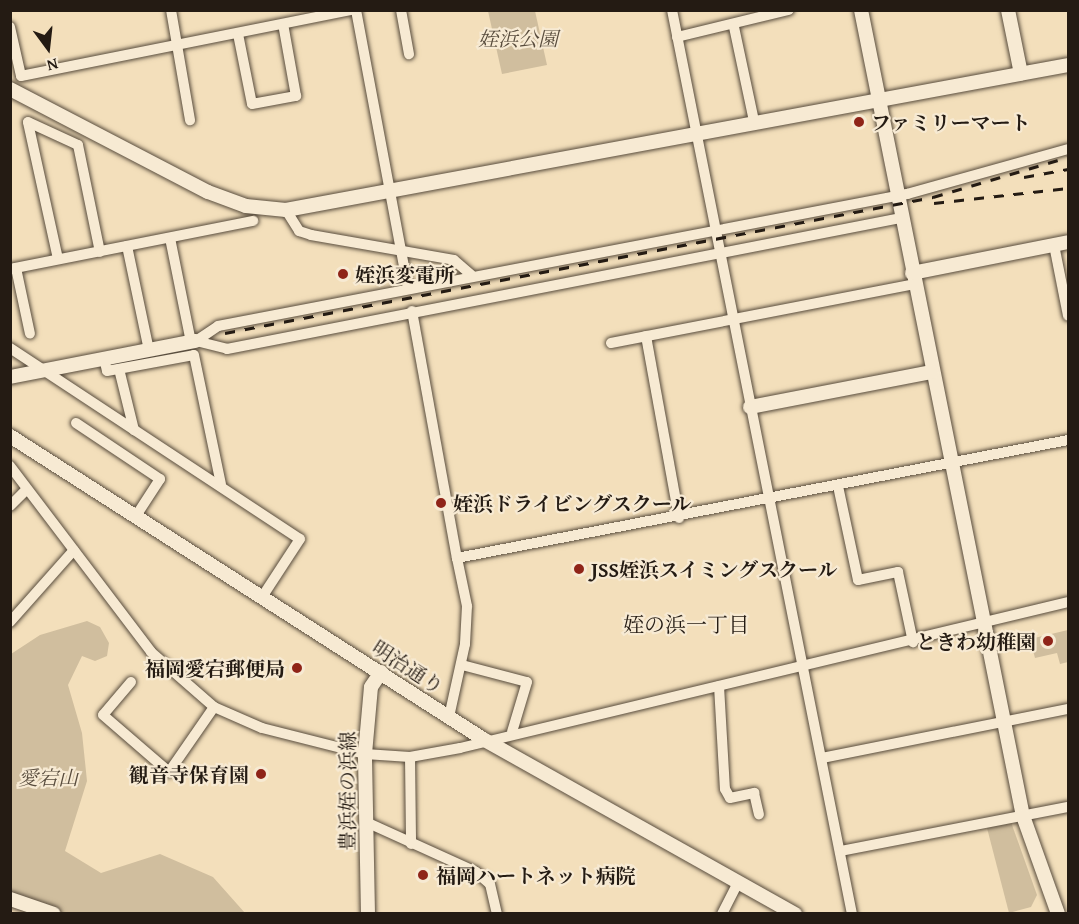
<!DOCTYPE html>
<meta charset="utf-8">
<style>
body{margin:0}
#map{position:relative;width:1079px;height:924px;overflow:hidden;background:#f3dfbb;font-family:"Gentium Book Plus","Noto Serif JP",serif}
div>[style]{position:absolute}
.green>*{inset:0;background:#d0be9e}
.roads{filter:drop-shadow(0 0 2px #584c3d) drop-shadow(0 0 2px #584c3d)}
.minor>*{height:10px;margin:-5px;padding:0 5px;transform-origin:5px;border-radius:5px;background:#f7ead3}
.tertiary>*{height:14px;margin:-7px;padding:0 7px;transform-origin:7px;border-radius:7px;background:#f7ead3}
.rail>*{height:3px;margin-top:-1.5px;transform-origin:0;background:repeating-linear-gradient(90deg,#241b13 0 10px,transparent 0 20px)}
.dots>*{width:16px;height:16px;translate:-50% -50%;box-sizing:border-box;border:3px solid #f7ead3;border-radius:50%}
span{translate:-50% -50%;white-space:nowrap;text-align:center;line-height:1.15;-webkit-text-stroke:4.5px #f7ead3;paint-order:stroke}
.park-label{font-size:20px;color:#584c3d;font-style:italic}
.poi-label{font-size:20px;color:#241b13;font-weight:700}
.left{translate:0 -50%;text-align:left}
.right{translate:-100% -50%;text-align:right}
.street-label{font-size:20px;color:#241b13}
.neighbourhood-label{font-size:21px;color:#241b13}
.frame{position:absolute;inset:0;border:12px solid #241b13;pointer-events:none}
.north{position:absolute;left:18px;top:18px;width:60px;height:60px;-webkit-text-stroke:4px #f7ead3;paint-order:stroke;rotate:165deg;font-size:16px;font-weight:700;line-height:24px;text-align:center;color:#241b13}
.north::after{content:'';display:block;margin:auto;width:21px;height:27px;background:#241b13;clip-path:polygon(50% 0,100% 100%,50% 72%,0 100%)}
</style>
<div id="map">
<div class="green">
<i style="clip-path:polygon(488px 11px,535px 11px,547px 65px,502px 74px)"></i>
<i style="clip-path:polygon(87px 621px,100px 627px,109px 643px,107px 656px,95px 661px,82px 656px,68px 685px,82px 733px,87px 781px,65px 851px,101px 873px,160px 854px,213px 877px,245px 913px,36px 914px,11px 905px,11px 654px,40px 635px)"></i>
<i style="clip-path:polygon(1068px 630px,1068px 662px,1060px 664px,1057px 653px,1035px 658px,1030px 639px)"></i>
<i style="clip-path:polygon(1011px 822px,1037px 895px,1031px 907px,1009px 913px,987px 828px)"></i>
</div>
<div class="roads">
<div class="minor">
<i style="left:171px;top:10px;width:112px;rotate:80.2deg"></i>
<i style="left:356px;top:10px;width:282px;rotate:79.4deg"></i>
<i style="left:401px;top:10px;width:45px;rotate:79.7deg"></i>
<i style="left:672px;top:10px;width:922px;rotate:78.74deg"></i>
<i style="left:10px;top:27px;width:50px;rotate:77.3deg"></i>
<i style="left:21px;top:76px;width:336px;rotate:-11.3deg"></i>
<i style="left:734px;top:27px;width:96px;rotate:78deg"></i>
<i style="left:238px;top:34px;width:71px;rotate:78.7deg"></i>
<i style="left:252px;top:104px;width:45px;rotate:-10.3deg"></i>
<i style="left:296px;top:96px;width:73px;rotate:-100.2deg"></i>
<i style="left:677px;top:37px;width:115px;rotate:-13.6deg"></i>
<i style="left:286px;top:210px;width:25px;rotate:58deg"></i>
<i style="left:299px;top:231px;width:13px;rotate:18deg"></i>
<i style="left:311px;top:235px;width:145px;rotate:9.9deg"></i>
<i style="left:454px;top:260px;width:23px;rotate:41deg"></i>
<i style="left:170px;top:238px;width:106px;rotate:78.6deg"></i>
<i style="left:1054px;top:245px;width:72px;rotate:78.8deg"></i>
<i style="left:127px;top:246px;width:106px;rotate:78.1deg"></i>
<i style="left:58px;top:259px;width:140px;rotate:-102.4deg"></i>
<i style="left:28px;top:122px;width:55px;rotate:24.7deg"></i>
<i style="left:78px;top:145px;width:109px;rotate:78.4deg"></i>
<i style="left:16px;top:268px;width:67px;rotate:78deg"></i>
<i style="left:10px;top:269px;width:248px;rotate:-11.2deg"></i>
<i style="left:412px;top:311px;width:251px;rotate:79.7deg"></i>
<i style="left:646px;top:336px;width:185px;rotate:79.7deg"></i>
<i style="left:196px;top:341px;width:27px;rotate:-34deg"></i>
<i style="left:218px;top:326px;width:702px;rotate:-10.85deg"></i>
<i style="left:907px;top:194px;width:167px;rotate:-15.6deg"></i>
<i style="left:196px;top:341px;width:32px;rotate:14deg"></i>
<i style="left:227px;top:349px;width:687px;rotate:-11deg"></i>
<i style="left:611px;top:343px;width:309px;rotate:-11deg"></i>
<i style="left:10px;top:348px;width:347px;rotate:33.4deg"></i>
<i style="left:300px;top:539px;width:69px;rotate:123.2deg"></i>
<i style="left:104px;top:358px;width:13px;rotate:77deg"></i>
<i style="left:107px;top:371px;width:88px;rotate:-10.4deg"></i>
<i style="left:194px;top:355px;width:132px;rotate:78.2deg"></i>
<i style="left:119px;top:369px;width:63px;rotate:76.2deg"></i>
<i style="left:76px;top:423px;width:101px;rotate:33.7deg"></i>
<i style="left:160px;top:479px;width:44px;rotate:123deg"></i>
<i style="left:10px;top:466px;width:233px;rotate:52.8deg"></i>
<i style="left:151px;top:652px;width:84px;rotate:41.1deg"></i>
<i style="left:214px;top:707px;width:52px;rotate:23.6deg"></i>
<i style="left:262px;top:728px;width:106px;rotate:14.2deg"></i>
<i style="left:365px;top:754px;width:45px;rotate:3.8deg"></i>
<i style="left:410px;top:757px;width:51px;rotate:-10.2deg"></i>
<i style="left:460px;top:748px;width:625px;rotate:-13.5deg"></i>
<i style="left:838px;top:486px;width:96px;rotate:78deg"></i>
<i style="left:858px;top:580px;width:41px;rotate:-11.3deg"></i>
<i style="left:898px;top:572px;width:72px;rotate:77.9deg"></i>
<i style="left:10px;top:506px;width:21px;rotate:-45deg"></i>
<i style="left:10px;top:622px;width:96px;rotate:-48.4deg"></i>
<i style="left:462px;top:665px;width:67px;rotate:14.7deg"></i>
<i style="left:527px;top:682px;width:52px;rotate:106.7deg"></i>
<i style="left:131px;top:682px;width:43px;rotate:130.3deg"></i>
<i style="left:103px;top:715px;width:87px;rotate:40.8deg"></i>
<i style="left:169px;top:772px;width:79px;rotate:-55.3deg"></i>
<i style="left:719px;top:686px;width:103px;rotate:86.7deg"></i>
<i style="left:725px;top:789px;width:10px;rotate:61deg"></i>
<i style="left:730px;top:798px;width:25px;rotate:-12deg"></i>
<i style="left:754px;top:793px;width:22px;rotate:77deg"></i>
<i style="left:449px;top:717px;width:75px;rotate:-77.6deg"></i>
<i style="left:465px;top:644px;width:38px;rotate:-87deg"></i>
<i style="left:467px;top:606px;width:49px;rotate:-101.8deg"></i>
<i style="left:457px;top:558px;width:622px;rotate:-10.93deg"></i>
<i style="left:410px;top:757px;width:87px;rotate:89.3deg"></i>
<i style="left:822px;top:758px;width:251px;rotate:-11.3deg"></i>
<i style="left:366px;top:822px;width:121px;rotate:24.4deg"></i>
<i style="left:476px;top:872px;width:18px;rotate:41deg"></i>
<i style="left:490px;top:884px;width:31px;rotate:77deg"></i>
<i style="left:841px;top:851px;width:231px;rotate:-11deg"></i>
<i style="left:722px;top:914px;width:35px;rotate:-63deg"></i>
</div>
<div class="tertiary">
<i style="left:861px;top:10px;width:822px;rotate:78.64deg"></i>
<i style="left:1023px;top:816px;width:104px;rotate:70.3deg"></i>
<i style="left:1008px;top:10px;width:65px;rotate:78.5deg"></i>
<i style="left:10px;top:89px;width:223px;rotate:27.5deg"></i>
<i style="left:208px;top:192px;width:40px;rotate:20.2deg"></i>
<i style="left:246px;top:206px;width:40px;rotate:5.7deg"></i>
<i style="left:286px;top:210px;width:795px;rotate:-10.5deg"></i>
<i style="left:912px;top:273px;width:159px;rotate:-11.2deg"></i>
<i style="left:10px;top:377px;width:189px;rotate:-11deg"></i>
<i style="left:750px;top:407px;width:185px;rotate:-10.9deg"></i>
<i style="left:10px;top:436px;width:562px;rotate:32.64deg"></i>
<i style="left:483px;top:739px;width:358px;rotate:29.3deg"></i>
<i style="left:10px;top:899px;width:46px;rotate:18.8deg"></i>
<i style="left:368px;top:914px;width:160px;rotate:-91.1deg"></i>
<i style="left:365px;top:754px;width:67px;rotate:-84.9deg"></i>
<i style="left:371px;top:687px;width:18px;rotate:-56deg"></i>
</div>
</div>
<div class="rail">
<i style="left:1024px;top:177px;width:45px;rotate:-10.3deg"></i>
<i style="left:934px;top:203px;width:135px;rotate:-6.4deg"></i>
<i style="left:225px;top:333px;width:721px;rotate:-10.87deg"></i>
<i style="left:933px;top:197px;width:141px;rotate:-16.5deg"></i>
</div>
<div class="dots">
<i style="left:859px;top:122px;background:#8f2418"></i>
<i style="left:343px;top:274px;background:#8f2418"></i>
<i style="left:441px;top:503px;background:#8f2418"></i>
<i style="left:579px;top:569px;background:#8f2418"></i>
<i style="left:1048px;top:641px;background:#8f2418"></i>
<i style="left:297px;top:668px;background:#8f2418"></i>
<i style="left:261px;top:774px;background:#8f2418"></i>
<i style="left:423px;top:875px;background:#8f2418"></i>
</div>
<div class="park-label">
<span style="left:518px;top:38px">姪浜公園</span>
<span style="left:48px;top:777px">愛宕山</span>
</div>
<div class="poi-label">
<span class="left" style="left:871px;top:122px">ファミリーマート</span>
<span class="left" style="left:355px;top:274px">姪浜変電所</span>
<span class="left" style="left:453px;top:503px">姪浜ドライビングスクール</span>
<span class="left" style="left:591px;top:569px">JSS姪浜スイミングスクール</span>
<span class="right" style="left:1036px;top:641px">ときわ幼稚園</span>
<span class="right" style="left:285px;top:668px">福岡愛宕郵便局</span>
<span class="right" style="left:249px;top:774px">観音寺保育園</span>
<span class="left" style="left:436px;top:875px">福岡ハートネット病院</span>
</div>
<div class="street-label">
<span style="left:408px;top:667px;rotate:33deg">明治通り</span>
<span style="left:347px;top:791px;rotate:-90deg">豊浜姪の浜線</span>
</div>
<div class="neighbourhood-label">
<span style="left:686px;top:625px">姪の浜一丁目</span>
</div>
<div class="frame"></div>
<div class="north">N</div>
</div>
